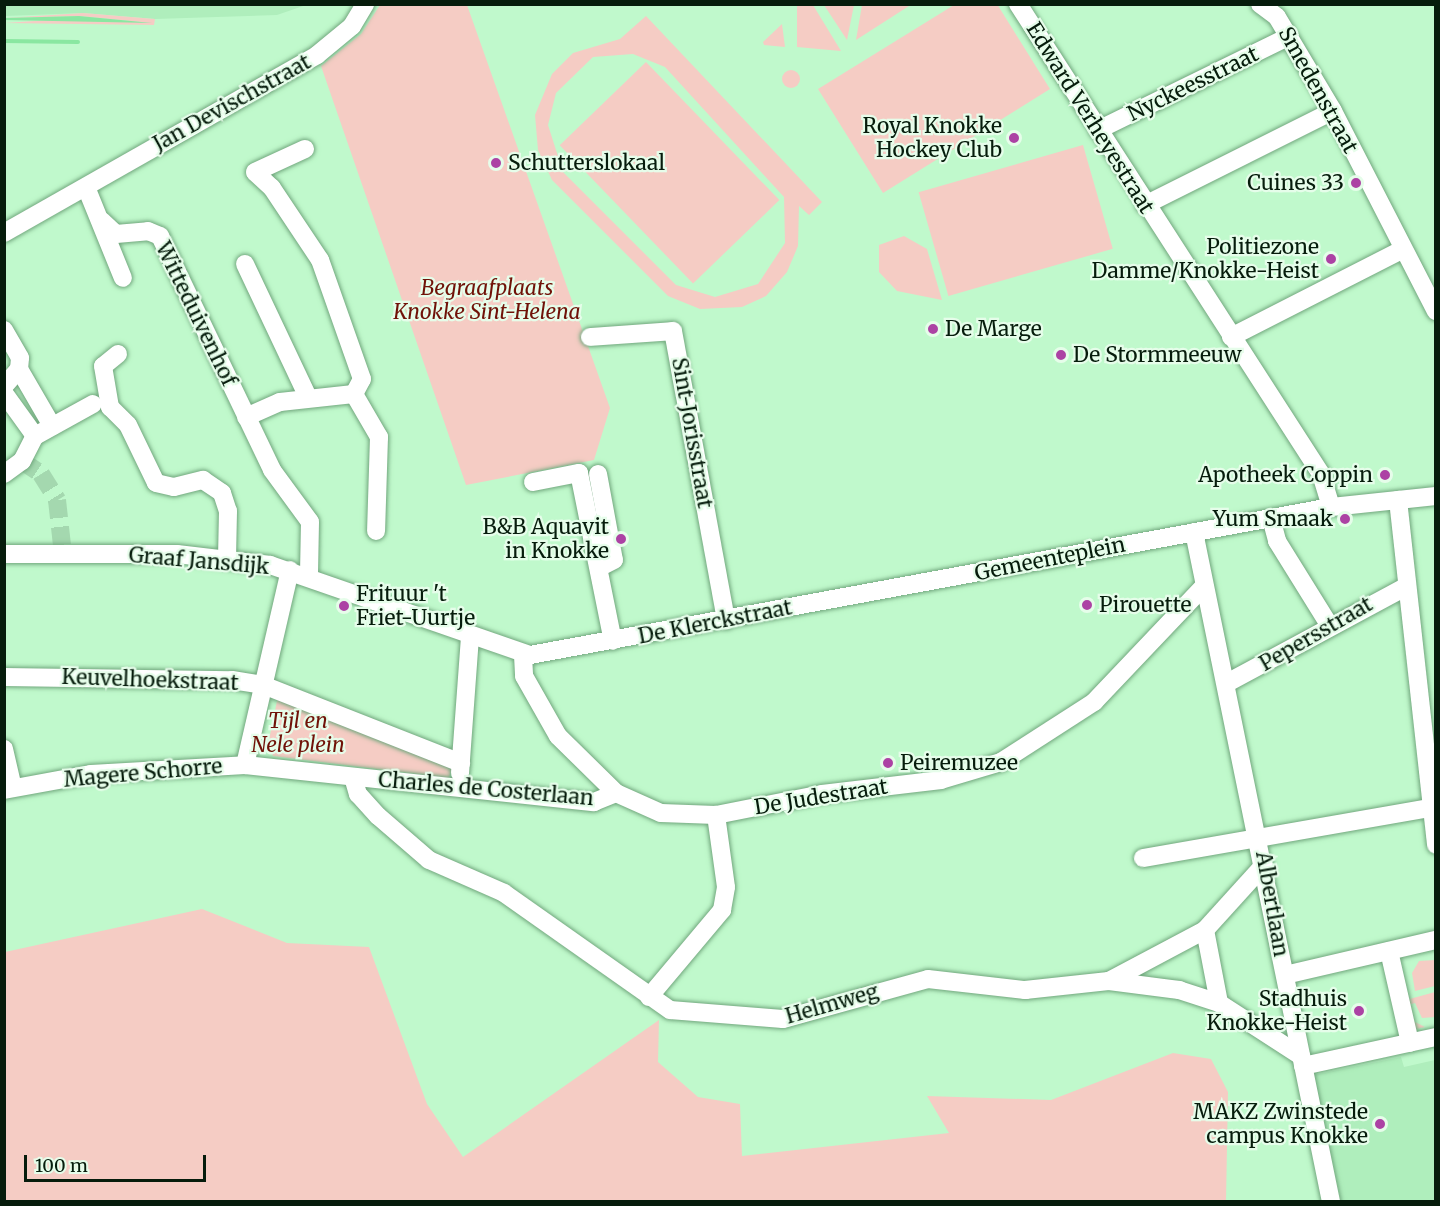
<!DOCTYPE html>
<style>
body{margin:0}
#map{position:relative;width:1440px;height:1206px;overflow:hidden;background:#c0f9cc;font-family:Merriweather,serif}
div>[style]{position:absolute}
.built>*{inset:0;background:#afeebc}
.green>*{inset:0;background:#f5ccc4;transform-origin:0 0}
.round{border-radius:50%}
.water>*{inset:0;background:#8ae7a1}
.stream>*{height:4px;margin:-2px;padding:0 2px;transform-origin:2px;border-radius:2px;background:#8ae7a1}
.minor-tunnel>*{height:18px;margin-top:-9px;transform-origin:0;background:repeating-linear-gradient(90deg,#a4d8af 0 18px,transparent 0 27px)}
.roads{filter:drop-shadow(0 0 2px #71a77d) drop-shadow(0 0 2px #71a77d)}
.minor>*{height:18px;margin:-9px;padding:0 9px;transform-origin:9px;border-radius:9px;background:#fff}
.dots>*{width:16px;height:16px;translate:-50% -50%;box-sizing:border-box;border:3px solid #e6fdea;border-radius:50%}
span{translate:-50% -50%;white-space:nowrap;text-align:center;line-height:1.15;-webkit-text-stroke:4.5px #e6fdea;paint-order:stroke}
.street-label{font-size:21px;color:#061c0c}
.poi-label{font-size:21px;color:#061c0c}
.right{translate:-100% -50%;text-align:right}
.left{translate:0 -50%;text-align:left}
.park-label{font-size:21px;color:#701208;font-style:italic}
.frame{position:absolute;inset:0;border:6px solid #061c0c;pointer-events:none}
.scale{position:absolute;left:24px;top:1155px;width:182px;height:27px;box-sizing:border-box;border:3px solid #061c0c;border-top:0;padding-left:8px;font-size:18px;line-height:21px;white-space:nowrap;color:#061c0c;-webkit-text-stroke:4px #e6fdea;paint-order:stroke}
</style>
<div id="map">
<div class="built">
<i style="clip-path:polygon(4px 5px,306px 5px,277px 15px,155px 19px,83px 13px,5px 16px)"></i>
<i style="clip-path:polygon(1401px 1057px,1404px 1067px,1435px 1060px,1435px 1201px,1341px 1201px,1314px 1075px)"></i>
</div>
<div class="green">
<i style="clip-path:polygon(997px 4px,1050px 89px,883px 193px,818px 89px,954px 5px)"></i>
<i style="clip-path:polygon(380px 5px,467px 5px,610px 408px,594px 460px,466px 485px,321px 66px,361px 34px)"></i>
<i style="clip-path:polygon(797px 5px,813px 5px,841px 51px,797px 47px)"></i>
<i style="clip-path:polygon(824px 5px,854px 5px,847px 40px)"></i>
<i style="clip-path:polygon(862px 5px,903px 4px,909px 6px,856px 40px)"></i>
<i style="clip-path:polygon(83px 13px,155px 19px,154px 25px,5px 23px,79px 18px,152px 23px,80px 16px,5px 18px)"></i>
<i style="clip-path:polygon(evenodd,646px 16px,822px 202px,809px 215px,799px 206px,798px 246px,787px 272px,766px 296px,742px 307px,700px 309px,668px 296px,552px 180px,538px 150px,535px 115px,552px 74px,573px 53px,620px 39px,646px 16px,633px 54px,665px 67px,784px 197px,785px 243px,758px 284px,715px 297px,676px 285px,563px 172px,548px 125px,556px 93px,593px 57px,633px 54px)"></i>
<i style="clip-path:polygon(782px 24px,785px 47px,764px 45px,763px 42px)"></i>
<i style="left:646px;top:62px;width:192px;height:120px;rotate:46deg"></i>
<i class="round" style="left:782px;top:70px;width:18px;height:18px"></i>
<i style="left:1083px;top:145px;width:108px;height:171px;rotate:74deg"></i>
<i style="clip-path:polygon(904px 236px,927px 249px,942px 300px,897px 291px,879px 272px,879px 245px)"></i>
<i style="clip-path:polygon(278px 696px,452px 767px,449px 778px,273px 756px,268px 745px)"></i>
<i style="clip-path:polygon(202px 909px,287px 943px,369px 947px,427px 1104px,463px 1157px,659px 1020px,658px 1062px,698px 1097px,740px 1104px,742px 1156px,949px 1133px,927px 1096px,1051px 1100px,1173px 1053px,1211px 1059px,1228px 1092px,1226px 1201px,5px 1201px,5px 952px)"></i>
<i style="clip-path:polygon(1435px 960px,1435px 986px,1415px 991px,1412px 973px,1419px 961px)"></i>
<i style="clip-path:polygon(1435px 992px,1435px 1017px,1422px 1018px,1415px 1003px,1408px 1005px,1413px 1021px,1425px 1027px,1412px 1030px,1406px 1000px)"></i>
</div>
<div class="water">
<i style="clip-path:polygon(79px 16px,152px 23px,4px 20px,5px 18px)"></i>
</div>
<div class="stream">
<i style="left:4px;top:41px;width:74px;rotate:0.8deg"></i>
</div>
<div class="minor-tunnel">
<i style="left:22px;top:461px;width:23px;rotate:34deg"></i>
<i style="left:41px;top:474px;width:31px;rotate:58deg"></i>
<i style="left:57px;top:500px;width:54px;rotate:83.7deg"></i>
</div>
<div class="roads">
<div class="minor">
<i style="left:1018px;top:4px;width:559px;rotate:57.19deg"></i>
<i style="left:1321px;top:474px;width:34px;rotate:73deg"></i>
<i style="left:1260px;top:4px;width:21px;rotate:37deg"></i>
<i style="left:1277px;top:17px;width:109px;rotate:59.2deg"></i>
<i style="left:1333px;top:111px;width:225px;rotate:62.8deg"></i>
<i style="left:1098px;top:130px;width:212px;rotate:-26.1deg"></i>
<i style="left:86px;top:187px;width:98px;rotate:67.9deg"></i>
<i style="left:1145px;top:205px;width:210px;rotate:-26.6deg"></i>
<i style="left:102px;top:221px;width:19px;rotate:43deg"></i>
<i style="left:116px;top:234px;width:32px;rotate:-5deg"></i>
<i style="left:148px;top:231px;width:13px;rotate:23deg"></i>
<i style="left:160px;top:236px;width:259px;rotate:64.4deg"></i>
<i style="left:272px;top:470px;width:64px;rotate:53.8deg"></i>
<i style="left:310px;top:522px;width:54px;rotate:91.1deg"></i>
<i style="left:4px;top:233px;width:360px;rotate:-29.6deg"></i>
<i style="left:317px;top:55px;width:45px;rotate:-39.6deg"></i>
<i style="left:352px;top:26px;width:26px;rotate:-59deg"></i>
<i style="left:245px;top:264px;width:147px;rotate:64.7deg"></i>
<i style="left:4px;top:330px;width:32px;rotate:60deg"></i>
<i style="left:20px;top:358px;width:11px;rotate:95deg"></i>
<i style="left:19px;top:369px;width:23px;rotate:131deg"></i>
<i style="left:590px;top:337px;width:83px;rotate:-4.1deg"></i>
<i style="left:673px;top:331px;width:294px;rotate:79.6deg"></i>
<i style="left:1231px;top:337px;width:192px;rotate:-27deg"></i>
<i style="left:118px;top:354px;width:19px;rotate:141deg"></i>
<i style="left:103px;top:366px;width:42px;rotate:80.3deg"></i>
<i style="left:110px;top:407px;width:25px;rotate:45deg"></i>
<i style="left:128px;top:425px;width:64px;rotate:64.2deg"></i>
<i style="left:156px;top:483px;width:18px;rotate:13deg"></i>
<i style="left:174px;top:487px;width:30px;rotate:-14deg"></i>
<i style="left:203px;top:480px;width:23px;rotate:34deg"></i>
<i style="left:222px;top:493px;width:19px;rotate:72deg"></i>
<i style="left:228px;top:511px;width:48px;rotate:91.2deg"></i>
<i style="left:19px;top:369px;width:66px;rotate:59.9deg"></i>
<i style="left:4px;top:393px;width:53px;rotate:54.2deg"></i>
<i style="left:354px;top:394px;width:50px;rotate:59.8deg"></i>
<i style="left:379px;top:437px;width:94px;rotate:91.8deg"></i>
<i style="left:246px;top:417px;width:37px;rotate:-24deg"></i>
<i style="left:280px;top:402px;width:74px;rotate:-6.2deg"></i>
<i style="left:354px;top:394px;width:17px;rotate:-62deg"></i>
<i style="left:362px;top:379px;width:126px;rotate:-109.4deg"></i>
<i style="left:320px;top:260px;width:87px;rotate:-123.7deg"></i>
<i style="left:272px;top:188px;width:23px;rotate:-137deg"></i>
<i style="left:255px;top:172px;width:55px;rotate:-24.7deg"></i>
<i style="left:35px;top:436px;width:66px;rotate:-28.9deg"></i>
<i style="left:4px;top:474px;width:22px;rotate:-36deg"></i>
<i style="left:22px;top:461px;width:28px;rotate:-63deg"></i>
<i style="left:598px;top:474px;width:87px;rotate:79.5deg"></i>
<i style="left:614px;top:560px;width:16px;rotate:153deg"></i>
<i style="left:533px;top:482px;width:47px;rotate:-11.1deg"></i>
<i style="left:579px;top:473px;width:171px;rotate:78.6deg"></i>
<i style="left:1398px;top:500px;width:347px;rotate:83.7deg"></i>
<i style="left:1271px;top:518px;width:24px;rotate:75deg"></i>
<i style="left:1277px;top:541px;width:100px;rotate:58.1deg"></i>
<i style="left:1194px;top:532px;width:684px;rotate:78.44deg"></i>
<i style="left:4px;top:554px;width:173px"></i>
<i style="left:177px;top:554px;width:94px;rotate:6.7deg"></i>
<i style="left:270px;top:565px;width:275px;rotate:19.1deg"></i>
<i style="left:530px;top:655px;width:815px;rotate:-10.47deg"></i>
<i style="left:1331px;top:507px;width:106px;rotate:-6deg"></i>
<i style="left:523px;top:655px;width:21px;rotate:87deg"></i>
<i style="left:524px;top:676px;width:69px;rotate:60.5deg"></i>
<i style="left:558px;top:736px;width:81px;rotate:44.5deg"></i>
<i style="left:616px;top:793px;width:49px;rotate:24deg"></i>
<i style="left:661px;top:813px;width:55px;rotate:2.1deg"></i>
<i style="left:716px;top:815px;width:108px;rotate:-11.2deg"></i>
<i style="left:822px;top:794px;width:120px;rotate:-6.7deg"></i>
<i style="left:941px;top:780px;width:63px;rotate:-16.7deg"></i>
<i style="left:1001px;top:762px;width:111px;rotate:-32.8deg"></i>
<i style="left:1094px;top:702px;width:160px;rotate:-46.5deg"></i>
<i style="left:4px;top:677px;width:228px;rotate:0.8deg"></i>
<i style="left:232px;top:680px;width:31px;rotate:9deg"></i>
<i style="left:263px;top:685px;width:213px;rotate:21.5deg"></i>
<i style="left:1227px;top:683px;width:202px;rotate:-28.3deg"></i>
<i style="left:4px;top:749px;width:39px;rotate:77deg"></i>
<i style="left:245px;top:765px;width:200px;rotate:-77deg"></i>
<i style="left:460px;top:773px;width:136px;rotate:-85.8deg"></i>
<i style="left:353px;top:777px;width:18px;rotate:74deg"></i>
<i style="left:358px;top:794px;width:30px;rotate:48deg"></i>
<i style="left:378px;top:816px;width:67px;rotate:40.8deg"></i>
<i style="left:429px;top:860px;width:82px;rotate:23.7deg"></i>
<i style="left:504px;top:893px;width:203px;rotate:35.2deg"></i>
<i style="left:670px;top:1010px;width:113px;rotate:4.6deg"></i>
<i style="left:783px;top:1019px;width:150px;rotate:-15.4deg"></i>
<i style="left:928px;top:979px;width:98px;rotate:6.5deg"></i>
<i style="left:1025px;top:990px;width:84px;rotate:-6.1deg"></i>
<i style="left:1109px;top:981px;width:71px;rotate:7.3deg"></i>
<i style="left:1179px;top:990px;width:42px;rotate:18deg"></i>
<i style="left:1219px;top:1003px;width:98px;rotate:32.9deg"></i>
<i style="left:4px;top:790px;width:88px;rotate:-10.4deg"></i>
<i style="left:91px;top:774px;width:154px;rotate:-3.3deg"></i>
<i style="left:245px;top:765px;width:351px;rotate:6.1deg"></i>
<i style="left:594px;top:802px;width:24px;rotate:-22deg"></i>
<i style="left:1143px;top:858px;width:297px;rotate:-9.9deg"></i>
<i style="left:1205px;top:930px;width:74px;rotate:79.1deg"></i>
<i style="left:1389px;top:951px;width:94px;rotate:77.1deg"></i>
<i style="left:1285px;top:975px;width:155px;rotate:-13.1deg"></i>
<i style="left:1109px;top:981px;width:109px;rotate:-28deg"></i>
<i style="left:1205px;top:930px;width:88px;rotate:-47.8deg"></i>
<i style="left:649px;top:997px;width:114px;rotate:-50deg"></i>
<i style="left:722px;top:910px;width:23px;rotate:-80deg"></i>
<i style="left:726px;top:887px;width:73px;rotate:-97.9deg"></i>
<i style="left:1303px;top:1066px;width:136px;rotate:-12.3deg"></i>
</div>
</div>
<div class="dots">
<i style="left:1014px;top:138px;background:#ac42a4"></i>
<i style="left:496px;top:163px;background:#ac42a4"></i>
<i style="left:1356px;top:183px;background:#ac42a4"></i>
<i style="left:1331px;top:259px;background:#ac42a4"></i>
<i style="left:933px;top:329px;background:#ac42a4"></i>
<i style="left:1061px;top:355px;background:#ac42a4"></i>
<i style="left:1385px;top:475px;background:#ac42a4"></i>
<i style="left:1345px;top:519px;background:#ac42a4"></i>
<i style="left:621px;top:539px;background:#ac42a4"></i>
<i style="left:1087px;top:605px;background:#ac42a4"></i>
<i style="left:344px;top:606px;background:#ac42a4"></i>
<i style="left:888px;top:763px;background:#ac42a4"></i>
<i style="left:1359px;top:1011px;background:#ac42a4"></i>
<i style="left:1380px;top:1124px;background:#ac42a4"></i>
</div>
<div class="street-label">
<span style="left:1193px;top:84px;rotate:-26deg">Nyckeesstraat</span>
<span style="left:1318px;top:90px;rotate:61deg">Smedenstraat</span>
<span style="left:232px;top:103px;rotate:-29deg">Jan Devischstraat</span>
<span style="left:1090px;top:118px;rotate:58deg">Edward Verheyestraat</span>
<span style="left:196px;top:314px;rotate:64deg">Witteduivenhof</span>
<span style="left:692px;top:433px;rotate:80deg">Sint-Jorisstraat</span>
<span style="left:1050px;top:559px;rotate:-11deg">Gemeenteplein</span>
<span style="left:199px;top:561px;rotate:5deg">Graaf Jansdijk</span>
<span style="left:715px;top:622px;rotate:-11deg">De Klerckstraat</span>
<span style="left:1316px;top:634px;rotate:-30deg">Pepersstraat</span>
<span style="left:150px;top:680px;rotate:2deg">Keuvelhoekstraat</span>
<span style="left:143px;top:773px;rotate:-5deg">Magere Schorre</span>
<span style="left:486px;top:789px;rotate:5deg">Charles de Costerlaan</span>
<span style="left:821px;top:797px;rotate:-9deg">De Judestraat</span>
<span style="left:1272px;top:904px;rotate:80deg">Albertlaan</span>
<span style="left:832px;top:1004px;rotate:-16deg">Helmweg</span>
</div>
<div class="poi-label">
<span class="right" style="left:1002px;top:138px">Royal Knokke<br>Hockey Club</span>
<span class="left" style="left:508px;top:163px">Schutterslokaal</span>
<span class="right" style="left:1344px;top:183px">Cuines 33</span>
<span class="right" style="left:1319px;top:259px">Politiezone<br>Damme/Knokke-Heist</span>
<span class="left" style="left:945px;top:329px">De Marge</span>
<span class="left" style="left:1073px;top:355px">De Stormmeeuw</span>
<span class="right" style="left:1373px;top:475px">Apotheek Coppin</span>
<span class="right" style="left:1333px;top:519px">Yum Smaak</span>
<span class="right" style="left:609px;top:539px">B&amp;B Aquavit<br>in Knokke</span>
<span class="left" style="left:356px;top:606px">Frituur 't<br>Friet-Uurtje</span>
<span class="left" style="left:1099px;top:605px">Pirouette</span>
<span class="left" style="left:900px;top:763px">Peiremuzee</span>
<span class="right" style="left:1347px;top:1011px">Stadhuis<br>Knokke-Heist</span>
<span class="right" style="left:1368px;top:1124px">MAKZ Zwinstede<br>campus Knokke</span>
</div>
<div class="park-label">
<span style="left:487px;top:300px">Begraafplaats<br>Knokke Sint-Helena</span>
<span style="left:298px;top:733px">Tijl en<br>Nele plein</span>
</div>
<div class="frame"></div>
<div class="scale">100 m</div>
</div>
